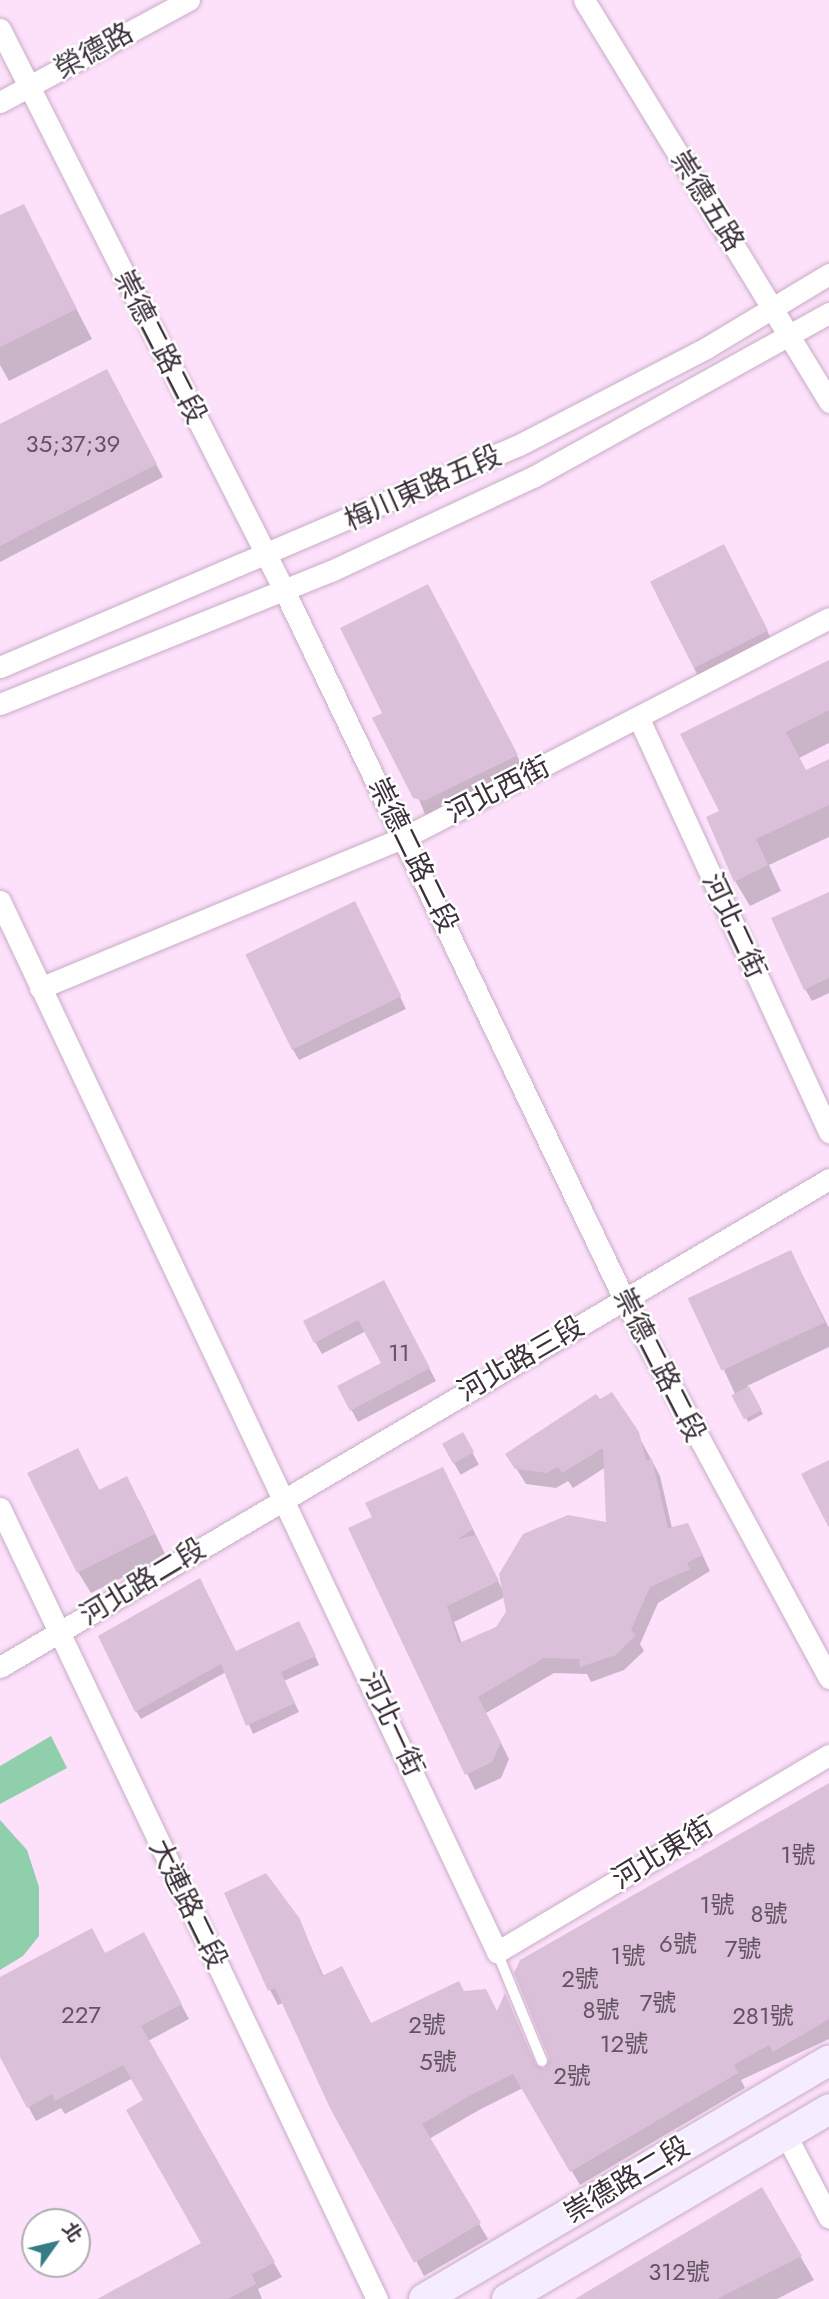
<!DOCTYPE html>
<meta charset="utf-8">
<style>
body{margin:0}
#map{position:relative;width:829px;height:2299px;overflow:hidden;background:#fde1fb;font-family:Jost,"Noto Sans TC",sans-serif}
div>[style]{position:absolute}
.green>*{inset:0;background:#90cfab}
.shadow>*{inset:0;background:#0003;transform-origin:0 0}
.building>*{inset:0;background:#dbc0da;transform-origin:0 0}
.roads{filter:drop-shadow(0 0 2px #c8adc6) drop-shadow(0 0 2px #c8adc6)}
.service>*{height:10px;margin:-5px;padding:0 5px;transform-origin:5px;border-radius:5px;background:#fff}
.minor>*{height:21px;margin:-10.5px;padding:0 10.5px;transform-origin:10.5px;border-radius:10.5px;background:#fff}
.secondary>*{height:30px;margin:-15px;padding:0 15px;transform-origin:15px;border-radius:15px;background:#f5ecfd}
span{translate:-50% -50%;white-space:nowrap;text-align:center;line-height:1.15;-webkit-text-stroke:5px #fff;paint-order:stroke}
.number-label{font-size:24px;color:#635462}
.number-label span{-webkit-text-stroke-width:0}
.street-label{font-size:28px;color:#3b303a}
.north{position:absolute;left:21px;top:2208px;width:70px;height:70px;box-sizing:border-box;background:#fff;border:2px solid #b1acb0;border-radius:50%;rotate:56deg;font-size:19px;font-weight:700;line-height:28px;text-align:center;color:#3b303a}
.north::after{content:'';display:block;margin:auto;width:24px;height:32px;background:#357d84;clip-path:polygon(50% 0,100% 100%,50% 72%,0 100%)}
</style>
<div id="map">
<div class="green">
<i style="clip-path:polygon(51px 1736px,67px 1768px,0 1804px,0 1766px)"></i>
<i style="clip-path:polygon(0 1820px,27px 1850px,39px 1887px,39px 1936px,23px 1956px,0 1970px)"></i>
</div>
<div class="shadow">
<i style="clip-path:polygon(23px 206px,92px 339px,9px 381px,0 365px,0 217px)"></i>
<i style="clip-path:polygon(113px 383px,163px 477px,0 562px,0 426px)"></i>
<i style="left:730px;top:558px;width:96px;height:82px;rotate:63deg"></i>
<i style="clip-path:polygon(440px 607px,528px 777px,427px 819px,384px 714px)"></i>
<i style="clip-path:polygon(829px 662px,829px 743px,799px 758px,806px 772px,829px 765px,829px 837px,769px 865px,781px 891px,750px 906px,735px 881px,721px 812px)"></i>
<i style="clip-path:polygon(829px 894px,829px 993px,812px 1001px,805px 989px)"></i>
<i style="clip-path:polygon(361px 915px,406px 1009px,299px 1060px,292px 1048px)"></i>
<i style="clip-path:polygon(791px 1252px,829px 1328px,829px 1347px,747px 1386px,763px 1414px,748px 1422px,724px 1370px)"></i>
<i style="clip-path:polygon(390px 1294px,436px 1381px,358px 1422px,339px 1387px,383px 1364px,366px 1331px,322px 1354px,315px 1342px)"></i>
<i style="clip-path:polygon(evenodd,637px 1433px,660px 1476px,672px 1528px,696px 1541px,710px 1571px,658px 1603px,640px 1644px,644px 1651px,624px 1670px,591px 1682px,587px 1674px,554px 1673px,486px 1713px,509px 1759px,501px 1778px,475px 1790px,350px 1529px,451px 1484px,502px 1589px,607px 1524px,606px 1467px,573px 1488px,568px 1481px,556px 1488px,526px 1484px,508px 1455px,637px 1433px,505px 1597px,508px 1612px,497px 1629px,462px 1644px,454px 1622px,505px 1597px)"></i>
<i style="left:462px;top:1434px;width:35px;height:21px;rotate:61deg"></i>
<i style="clip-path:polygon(77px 1450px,100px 1491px,139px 1500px,166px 1556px,91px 1593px,78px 1572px)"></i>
<i style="clip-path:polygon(304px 1631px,319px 1665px,284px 1681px,299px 1712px,253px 1734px,226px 1672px,141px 1719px,136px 1711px,236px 1653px)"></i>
<i style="clip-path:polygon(829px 1785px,829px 2039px,741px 2080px,745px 2088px,580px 2185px,523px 2088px,479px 2110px,429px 2139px,488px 2239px,424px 2276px,283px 2003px,278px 2005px,270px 1990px,226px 1894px,299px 1919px,324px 1977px,371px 2025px,464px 1993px,498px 2013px,505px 1997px,537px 2067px,545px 2071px)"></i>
<i style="clip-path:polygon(151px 1948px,189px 2019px,148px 2041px,282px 2277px,258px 2289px,262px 2299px,101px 2299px,203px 2244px,146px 2101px,133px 2078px,65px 2114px,61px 2108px,36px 2121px,0 2054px,0 1979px)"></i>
<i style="clip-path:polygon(762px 2190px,814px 2280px,777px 2299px,583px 2299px)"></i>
</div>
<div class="building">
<i style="clip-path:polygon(24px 204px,77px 309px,0 347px,0 215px)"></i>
<i style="clip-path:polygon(107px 369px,157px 464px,0 546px,0 424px)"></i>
<i style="left:724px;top:544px;width:97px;height:83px;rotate:63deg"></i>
<i style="clip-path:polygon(428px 584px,518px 755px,424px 801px,413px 798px,372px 718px,382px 713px,340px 628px)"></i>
<i style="clip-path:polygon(829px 660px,829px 710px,786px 732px,806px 770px,829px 759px,829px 805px,756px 839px,768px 865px,734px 882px,706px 817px,719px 811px,680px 734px)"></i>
<i style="clip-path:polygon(829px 892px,829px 978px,804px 990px,771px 918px)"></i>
<i style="left:355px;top:901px;width:106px;height:122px;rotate:64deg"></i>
<i style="left:791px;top:1250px;width:80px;height:114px;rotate:65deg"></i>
<i style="clip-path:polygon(384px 1280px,430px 1368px,350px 1411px,337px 1386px,381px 1363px,358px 1320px,314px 1343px,303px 1321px)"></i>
<i style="left:749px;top:1386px;width:27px;height:20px;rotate:62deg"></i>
<i style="clip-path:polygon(612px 1392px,639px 1432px,646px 1460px,652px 1459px,668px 1528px,688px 1523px,703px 1555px,687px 1563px,690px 1569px,650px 1587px,631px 1630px,636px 1635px,616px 1655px,580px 1667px,579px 1659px,544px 1658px,478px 1697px,501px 1742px,492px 1762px,465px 1775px,348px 1528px,372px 1517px,365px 1503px,443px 1467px,473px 1529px,458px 1539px,476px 1535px,499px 1581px,447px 1606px,459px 1643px,496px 1627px,506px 1612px,499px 1574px,523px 1534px,568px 1515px,606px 1522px,603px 1448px,562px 1473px,558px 1467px,547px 1473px,515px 1469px,505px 1454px,596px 1394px,600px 1399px)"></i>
<i style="left:463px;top:1432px;width:23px;height:24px;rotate:61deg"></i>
<i style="clip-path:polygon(78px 1448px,99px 1490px,127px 1476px,155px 1534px,77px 1573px,27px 1473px)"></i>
<i style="clip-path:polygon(829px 1460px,829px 1528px,801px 1474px)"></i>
<i style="clip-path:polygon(200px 1578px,236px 1651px,299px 1621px,316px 1656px,281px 1672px,295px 1703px,246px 1726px,221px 1664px,135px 1712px,98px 1636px)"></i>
<i style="clip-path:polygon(829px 1783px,829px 2019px,773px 2052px,769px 2045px,734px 2065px,738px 2073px,570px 2172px,513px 2074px,471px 2095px,422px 2124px,481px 2223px,414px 2263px,330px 2108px,275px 1988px,268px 1991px,224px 1893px,266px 1873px,300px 1919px,322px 1976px,342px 1966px,371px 2023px,459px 1981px,464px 1991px,486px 1989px,497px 2011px,505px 1993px,535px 2064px,544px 2068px,549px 2058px,514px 1973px,520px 1960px)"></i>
<i style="clip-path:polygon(92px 1928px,105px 1953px,144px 1932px,182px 2004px,141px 2026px,275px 2262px,252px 2274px,256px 2284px,228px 2299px,97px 2299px,201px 2243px,126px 2110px,143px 2100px,123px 2065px,55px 2101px,52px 2094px,27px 2108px,0 2057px,0 1977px)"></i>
<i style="clip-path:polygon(762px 2187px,802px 2256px,717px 2299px,575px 2299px)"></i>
</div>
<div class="roads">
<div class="service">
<i style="left:497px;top:1952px;width:118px;rotate:67.6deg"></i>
</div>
<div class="minor">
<i style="left:584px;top:0;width:471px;rotate:58.6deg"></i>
<i style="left:0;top:29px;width:629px;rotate:63.15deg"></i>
<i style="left:284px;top:590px;width:786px;rotate:64.38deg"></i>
<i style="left:624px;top:1299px;width:431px;rotate:61.6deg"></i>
<i style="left:0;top:102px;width:215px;rotate:-28.4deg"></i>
<i style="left:0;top:667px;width:564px;rotate:-23.16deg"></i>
<i style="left:519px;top:445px;width:211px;rotate:-27.4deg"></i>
<i style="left:706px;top:348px;width:144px;rotate:-31deg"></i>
<i style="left:0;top:704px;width:357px;rotate:-21.9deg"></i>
<i style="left:331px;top:571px;width:223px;rotate:-25deg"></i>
<i style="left:533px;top:477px;width:338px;rotate:-29deg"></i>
<i style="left:639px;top:719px;width:455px;rotate:65.3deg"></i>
<i style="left:0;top:901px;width:1163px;rotate:64.69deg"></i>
<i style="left:497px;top:1952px;width:386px;rotate:-30.7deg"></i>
<i style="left:40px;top:988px;width:395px;rotate:-22.5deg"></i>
<i style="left:405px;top:837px;width:477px;rotate:-27.3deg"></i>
<i style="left:0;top:1508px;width:876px;rotate:64.52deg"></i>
<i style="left:0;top:1667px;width:962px;rotate:-30.48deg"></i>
<i style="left:786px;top:2135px;width:93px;rotate:62.6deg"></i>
</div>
<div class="secondary">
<i style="left:424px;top:2299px;width:470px;rotate:-30.5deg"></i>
<i style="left:507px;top:2299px;width:374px;rotate:-30.5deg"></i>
</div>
</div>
<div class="number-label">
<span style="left:73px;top:444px">35;37;39</span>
<span style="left:399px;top:1353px">11</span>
<span style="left:798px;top:1855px">1號</span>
<span style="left:717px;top:1905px">1號</span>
<span style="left:769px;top:1914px">8號</span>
<span style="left:678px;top:1944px">6號</span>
<span style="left:743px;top:1949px">7號</span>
<span style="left:628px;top:1956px">1號</span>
<span style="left:580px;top:1979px">2號</span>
<span style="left:658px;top:2003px">7號</span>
<span style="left:601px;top:2010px">8號</span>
<span style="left:81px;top:2015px">227</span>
<span style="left:763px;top:2016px">281號</span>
<span style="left:427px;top:2025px">2號</span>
<span style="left:624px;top:2044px">12號</span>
<span style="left:438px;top:2062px">5號</span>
<span style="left:572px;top:2076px">2號</span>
<span style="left:679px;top:2272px">312號</span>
</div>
<div class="street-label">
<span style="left:94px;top:51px;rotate:-29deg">榮德路</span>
<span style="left:707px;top:201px;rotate:58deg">崇德五路</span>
<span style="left:160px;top:347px;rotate:63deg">崇德二路二段</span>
<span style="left:423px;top:488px;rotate:-24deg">梅川東路五段</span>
<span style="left:498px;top:790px;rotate:-27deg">河北西街</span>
<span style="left:413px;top:855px;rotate:64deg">崇德二路二段</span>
<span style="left:734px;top:926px;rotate:65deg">河北二街</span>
<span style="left:521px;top:1359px;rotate:-30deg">河北路三段</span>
<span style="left:659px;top:1365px;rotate:63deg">崇德二路二段</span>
<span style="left:143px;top:1582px;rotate:-31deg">河北路二段</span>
<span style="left:392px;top:1724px;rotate:65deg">河北一街</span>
<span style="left:663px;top:1853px;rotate:-31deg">河北東街</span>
<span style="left:188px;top:1904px;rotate:64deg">大連路二段</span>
<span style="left:627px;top:2180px;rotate:-31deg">崇德路二段</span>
</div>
<div class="north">北</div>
</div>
